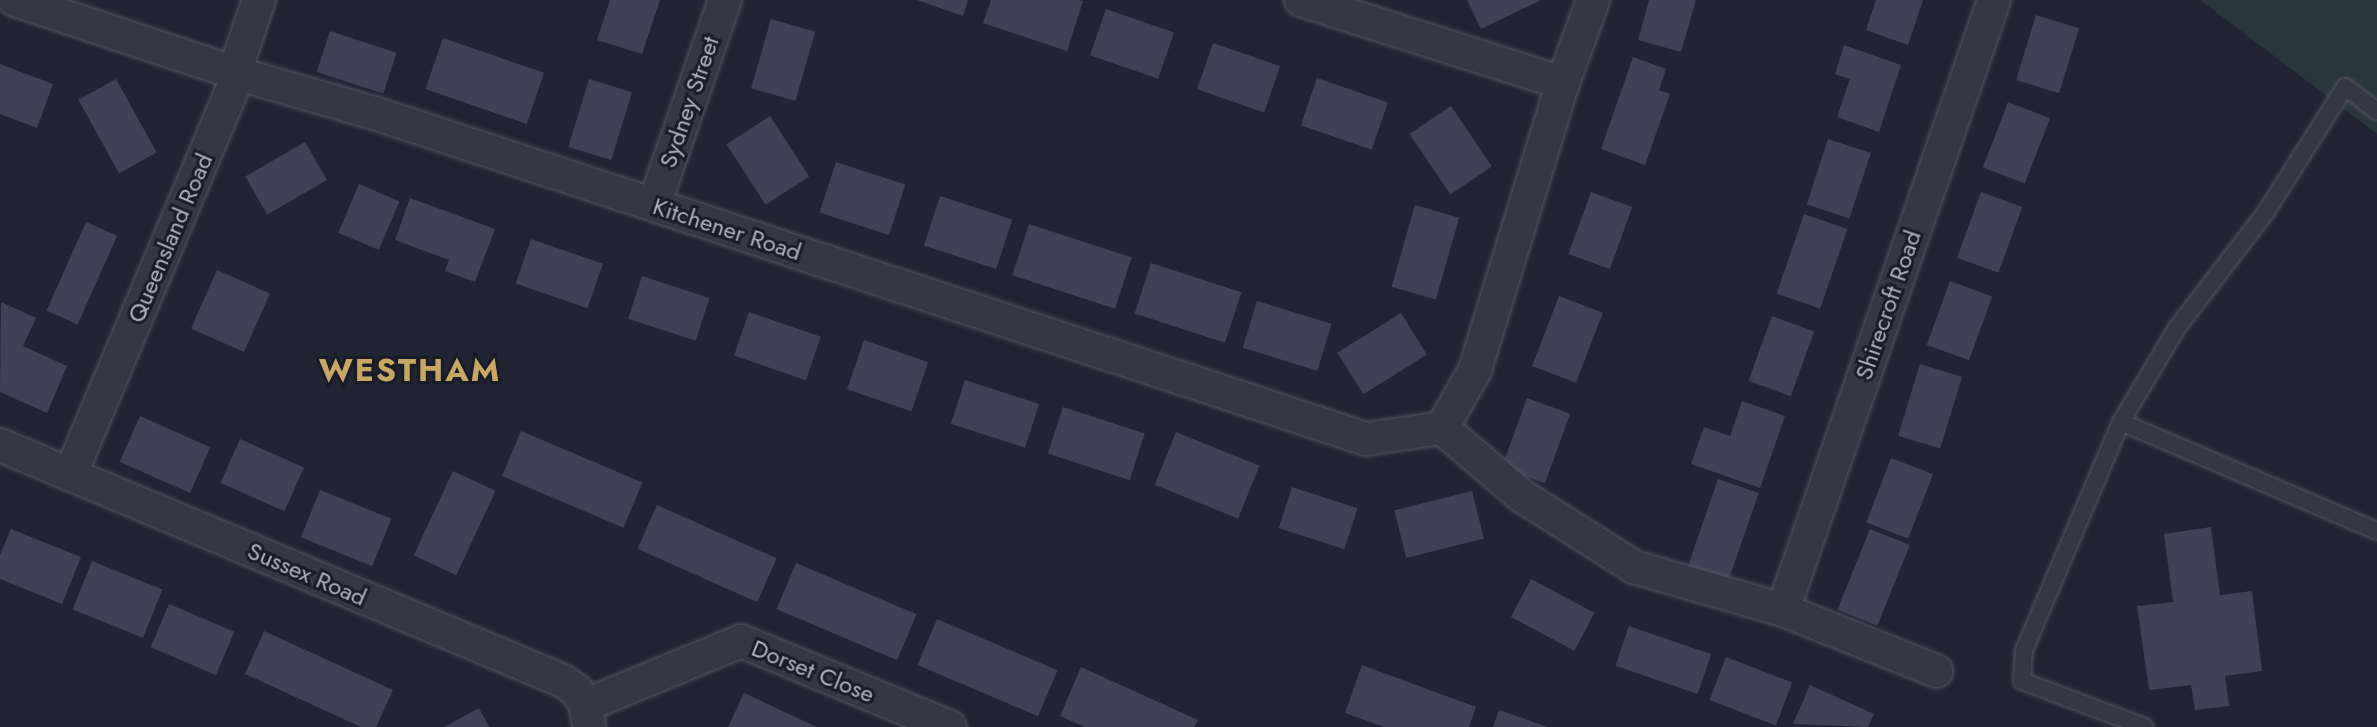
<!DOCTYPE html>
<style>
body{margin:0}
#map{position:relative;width:2377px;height:727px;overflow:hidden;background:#212533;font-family:Jost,sans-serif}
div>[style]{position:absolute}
.green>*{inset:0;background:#29363b}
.building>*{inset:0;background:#3e4254;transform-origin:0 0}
.roads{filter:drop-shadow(0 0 2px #525462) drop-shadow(0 0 2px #525462)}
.service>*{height:16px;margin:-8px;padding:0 8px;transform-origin:8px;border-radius:8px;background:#343744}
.minor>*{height:32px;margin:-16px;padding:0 16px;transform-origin:16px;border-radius:16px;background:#343744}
span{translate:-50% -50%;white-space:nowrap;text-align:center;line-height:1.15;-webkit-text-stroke:6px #1a1c29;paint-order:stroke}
.street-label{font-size:24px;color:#aeb1c1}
.district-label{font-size:32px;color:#c7a764;font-weight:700;letter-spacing:2px}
</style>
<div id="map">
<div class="green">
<i style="clip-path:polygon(2200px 0,2377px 0,2377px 134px)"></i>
</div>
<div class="building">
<i style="clip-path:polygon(610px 0,660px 0,642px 54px,597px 40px)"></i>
<i style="clip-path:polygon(917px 0,968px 0,963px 16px)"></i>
<i style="clip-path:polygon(991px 0,1079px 0,1083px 1px,1067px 51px,983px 23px)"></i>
<i style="clip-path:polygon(1467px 0,1541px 0,1481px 29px)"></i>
<i style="clip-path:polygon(1649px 0,1696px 0,1681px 52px,1638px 40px)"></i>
<i style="clip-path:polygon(1876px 0,1923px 0,1908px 45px,1866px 30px)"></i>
<i style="left:1106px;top:9px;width:72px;height:49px;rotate:19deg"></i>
<i style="left:2036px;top:15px;width:45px;height:68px;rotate:17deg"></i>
<i style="left:771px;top:19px;width:46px;height:72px;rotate:16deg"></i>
<i style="left:330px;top:31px;width:70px;height:43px;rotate:18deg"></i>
<i style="left:443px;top:38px;width:107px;height:54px;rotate:19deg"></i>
<i style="left:1213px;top:43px;width:71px;height:49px;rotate:19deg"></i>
<i style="clip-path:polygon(1844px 45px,1901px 65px,1879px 132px,1837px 117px,1850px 79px,1835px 74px)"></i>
<i style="clip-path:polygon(1633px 57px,1666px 69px,1659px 90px,1670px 94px,1645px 165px,1601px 149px)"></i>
<i style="clip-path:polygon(0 64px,53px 84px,37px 128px,0 114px)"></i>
<i style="left:1317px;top:78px;width:75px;height:50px;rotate:19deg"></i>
<i style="left:116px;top:79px;width:84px;height:43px;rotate:61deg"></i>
<i style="left:589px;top:79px;width:45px;height:71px;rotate:17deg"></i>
<i style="left:2008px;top:102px;width:45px;height:70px;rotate:21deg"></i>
<i style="left:1451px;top:106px;width:73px;height:50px;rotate:56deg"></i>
<i style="left:770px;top:116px;width:72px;height:52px;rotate:57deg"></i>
<i style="left:1828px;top:139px;width:45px;height:69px;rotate:18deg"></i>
<i style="left:305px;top:142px;width:44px;height:69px;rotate:60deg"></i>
<i style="left:836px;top:162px;width:73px;height:53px;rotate:18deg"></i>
<i style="left:359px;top:184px;width:44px;height:53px;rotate:23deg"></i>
<i style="left:1591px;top:192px;width:44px;height:66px;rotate:20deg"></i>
<i style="left:1981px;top:192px;width:44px;height:70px;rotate:20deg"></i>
<i style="left:940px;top:196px;width:76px;height:52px;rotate:18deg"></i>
<i style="clip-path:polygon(410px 198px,495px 229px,475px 282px,445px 271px,449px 260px,395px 240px)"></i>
<i style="left:1415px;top:205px;width:46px;height:85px;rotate:16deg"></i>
<i style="left:1804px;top:214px;width:46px;height:84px;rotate:19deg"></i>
<i style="left:86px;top:222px;width:34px;height:97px;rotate:24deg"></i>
<i style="left:1029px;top:224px;width:108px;height:54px;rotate:18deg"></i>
<i style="left:531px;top:239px;width:76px;height:47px;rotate:19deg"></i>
<i style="left:1151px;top:263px;width:95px;height:53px;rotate:18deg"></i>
<i style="left:217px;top:270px;width:58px;height:64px;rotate:24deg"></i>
<i style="left:642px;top:276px;width:71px;height:45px;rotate:18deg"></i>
<i style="left:1950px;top:281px;width:45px;height:68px;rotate:20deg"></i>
<i style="left:1559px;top:296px;width:47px;height:75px;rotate:21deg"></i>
<i style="left:1257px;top:301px;width:78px;height:49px;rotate:17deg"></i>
<i style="clip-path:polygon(1px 302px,36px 318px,23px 346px,67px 366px,47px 413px,0 392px)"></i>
<i style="left:749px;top:312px;width:76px;height:46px;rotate:19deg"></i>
<i style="left:1401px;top:313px;width:49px;height:75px;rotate:58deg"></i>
<i style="left:1772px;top:316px;width:45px;height:69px;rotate:20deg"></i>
<i style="left:864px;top:340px;width:68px;height:52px;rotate:19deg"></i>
<i style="left:1920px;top:364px;width:44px;height:75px;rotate:17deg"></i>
<i style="left:965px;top:380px;width:78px;height:46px;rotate:18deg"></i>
<i style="left:1527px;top:398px;width:46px;height:74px;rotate:20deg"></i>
<i style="clip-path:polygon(1742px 401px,1785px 416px,1760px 488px,1691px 464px,1704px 427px,1730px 436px)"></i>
<i style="left:1063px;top:407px;width:86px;height:49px;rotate:18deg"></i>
<i style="left:140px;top:416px;width:77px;height:50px;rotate:24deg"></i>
<i style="left:521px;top:431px;width:132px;height:49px;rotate:23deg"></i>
<i style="left:1176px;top:432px;width:90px;height:57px;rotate:22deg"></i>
<i style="left:240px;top:439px;width:70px;height:48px;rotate:24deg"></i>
<i style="left:1891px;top:458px;width:45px;height:69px;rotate:21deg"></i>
<i style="left:453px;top:471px;width:47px;height:93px;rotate:25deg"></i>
<i style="left:1718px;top:479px;width:43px;height:95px;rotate:19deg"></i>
<i style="left:1292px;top:487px;width:69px;height:43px;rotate:18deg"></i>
<i style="left:320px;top:490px;width:77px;height:51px;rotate:22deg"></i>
<i style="left:1472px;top:491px;width:49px;height:80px;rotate:76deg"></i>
<i style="left:657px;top:505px;width:131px;height:48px;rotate:24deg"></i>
<i style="clip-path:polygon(2211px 527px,2220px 595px,2252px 591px,2262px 671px,2225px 676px,2229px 706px,2195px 710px,2191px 685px,2149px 690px,2137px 606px,2173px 602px,2164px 534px)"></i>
<i style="clip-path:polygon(11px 529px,81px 557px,62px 604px,0 579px,0 555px)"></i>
<i style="left:1870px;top:529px;width:43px;height:87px;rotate:22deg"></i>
<i style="left:92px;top:561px;width:76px;height:52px;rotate:22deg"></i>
<i style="left:796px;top:563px;width:131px;height:50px;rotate:23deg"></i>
<i style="left:1531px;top:579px;width:72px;height:43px;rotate:28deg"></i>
<i style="left:169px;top:604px;width:71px;height:47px;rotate:23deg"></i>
<i style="left:937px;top:619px;width:131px;height:50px;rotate:23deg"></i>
<i style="left:1629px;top:626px;width:87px;height:42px;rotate:19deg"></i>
<i style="clip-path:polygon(264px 631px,393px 690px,376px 727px,361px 727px,245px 674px)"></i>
<i style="left:1726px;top:657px;width:71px;height:46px;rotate:21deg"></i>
<i style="clip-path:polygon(1362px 665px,1476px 707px,1469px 727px,1384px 727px,1345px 713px)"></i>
<i style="clip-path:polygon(1081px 667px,1198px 720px,1194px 727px,1085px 727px,1060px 716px)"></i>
<i style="clip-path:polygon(1810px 685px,1874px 714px,1868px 727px,1793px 724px)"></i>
<i style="clip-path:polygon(744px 693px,817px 727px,728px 727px)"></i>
<i style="clip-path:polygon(479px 708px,489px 727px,444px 727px)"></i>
<i style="clip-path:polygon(1499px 710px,1548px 727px,1493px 727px)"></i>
</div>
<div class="roads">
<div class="service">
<i style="left:2377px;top:111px;width:40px;rotate:-143deg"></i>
<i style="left:2345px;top:87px;width:148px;rotate:122.3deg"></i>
<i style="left:2266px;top:212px;width:146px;rotate:127.5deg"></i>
<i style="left:2177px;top:328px;width:109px;rotate:120.8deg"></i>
<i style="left:2121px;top:422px;width:278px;rotate:23.1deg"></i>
<i style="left:2121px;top:422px;width:249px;rotate:113deg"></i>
<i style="left:2024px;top:651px;width:30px;rotate:94deg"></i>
<i style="left:2022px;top:681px;width:131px;rotate:20.5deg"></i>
</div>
<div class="minor">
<i style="left:15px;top:0;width:236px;rotate:18.3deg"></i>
<i style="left:239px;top:74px;width:141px;rotate:16.1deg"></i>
<i style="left:374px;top:113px;width:1044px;rotate:18.19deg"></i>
<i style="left:1366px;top:439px;width:77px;rotate:-8.2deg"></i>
<i style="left:1301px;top:0;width:275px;rotate:17.6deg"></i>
<i style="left:654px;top:205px;width:217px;rotate:-70.9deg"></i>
<i style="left:1442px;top:428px;width:105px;rotate:40.4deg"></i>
<i style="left:1522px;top:496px;width:133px;rotate:32.4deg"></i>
<i style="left:1634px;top:567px;width:155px;rotate:16.1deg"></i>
<i style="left:1783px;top:610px;width:165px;rotate:21.7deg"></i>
<i style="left:1442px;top:428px;width:67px;rotate:-60.4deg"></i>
<i style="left:1475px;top:370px;width:300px;rotate:-73deg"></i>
<i style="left:1563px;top:83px;width:88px;rotate:-70.1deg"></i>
<i style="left:0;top:445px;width:610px;rotate:22.74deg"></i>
<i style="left:563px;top:681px;width:16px;rotate:35deg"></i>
<i style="left:576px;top:690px;width:18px;rotate:56deg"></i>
<i style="left:586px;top:705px;width:22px;rotate:82deg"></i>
<i style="left:71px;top:473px;width:433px;rotate:-67.2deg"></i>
<i style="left:239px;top:74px;width:18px;rotate:-87deg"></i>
<i style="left:240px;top:56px;width:59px;rotate:-71.3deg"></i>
<i style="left:1783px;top:610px;width:645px;rotate:-70.92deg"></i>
<i style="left:586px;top:705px;width:168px;rotate:-22.4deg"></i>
<i style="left:741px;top:641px;width:226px;rotate:22.4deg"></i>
</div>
</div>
<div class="street-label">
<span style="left:689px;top:102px;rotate:-71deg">Sydney Street</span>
<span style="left:727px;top:229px;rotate:18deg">Kitchener Road</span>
<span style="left:170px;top:238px;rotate:-67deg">Queensland Road</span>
<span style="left:1888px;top:305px;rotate:-71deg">Shirecroft Road</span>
<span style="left:307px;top:574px;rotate:23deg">Sussex Road</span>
<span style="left:813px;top:671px;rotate:22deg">Dorset Close</span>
</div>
<div class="district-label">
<span style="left:410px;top:370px">WESTHAM</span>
</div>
</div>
